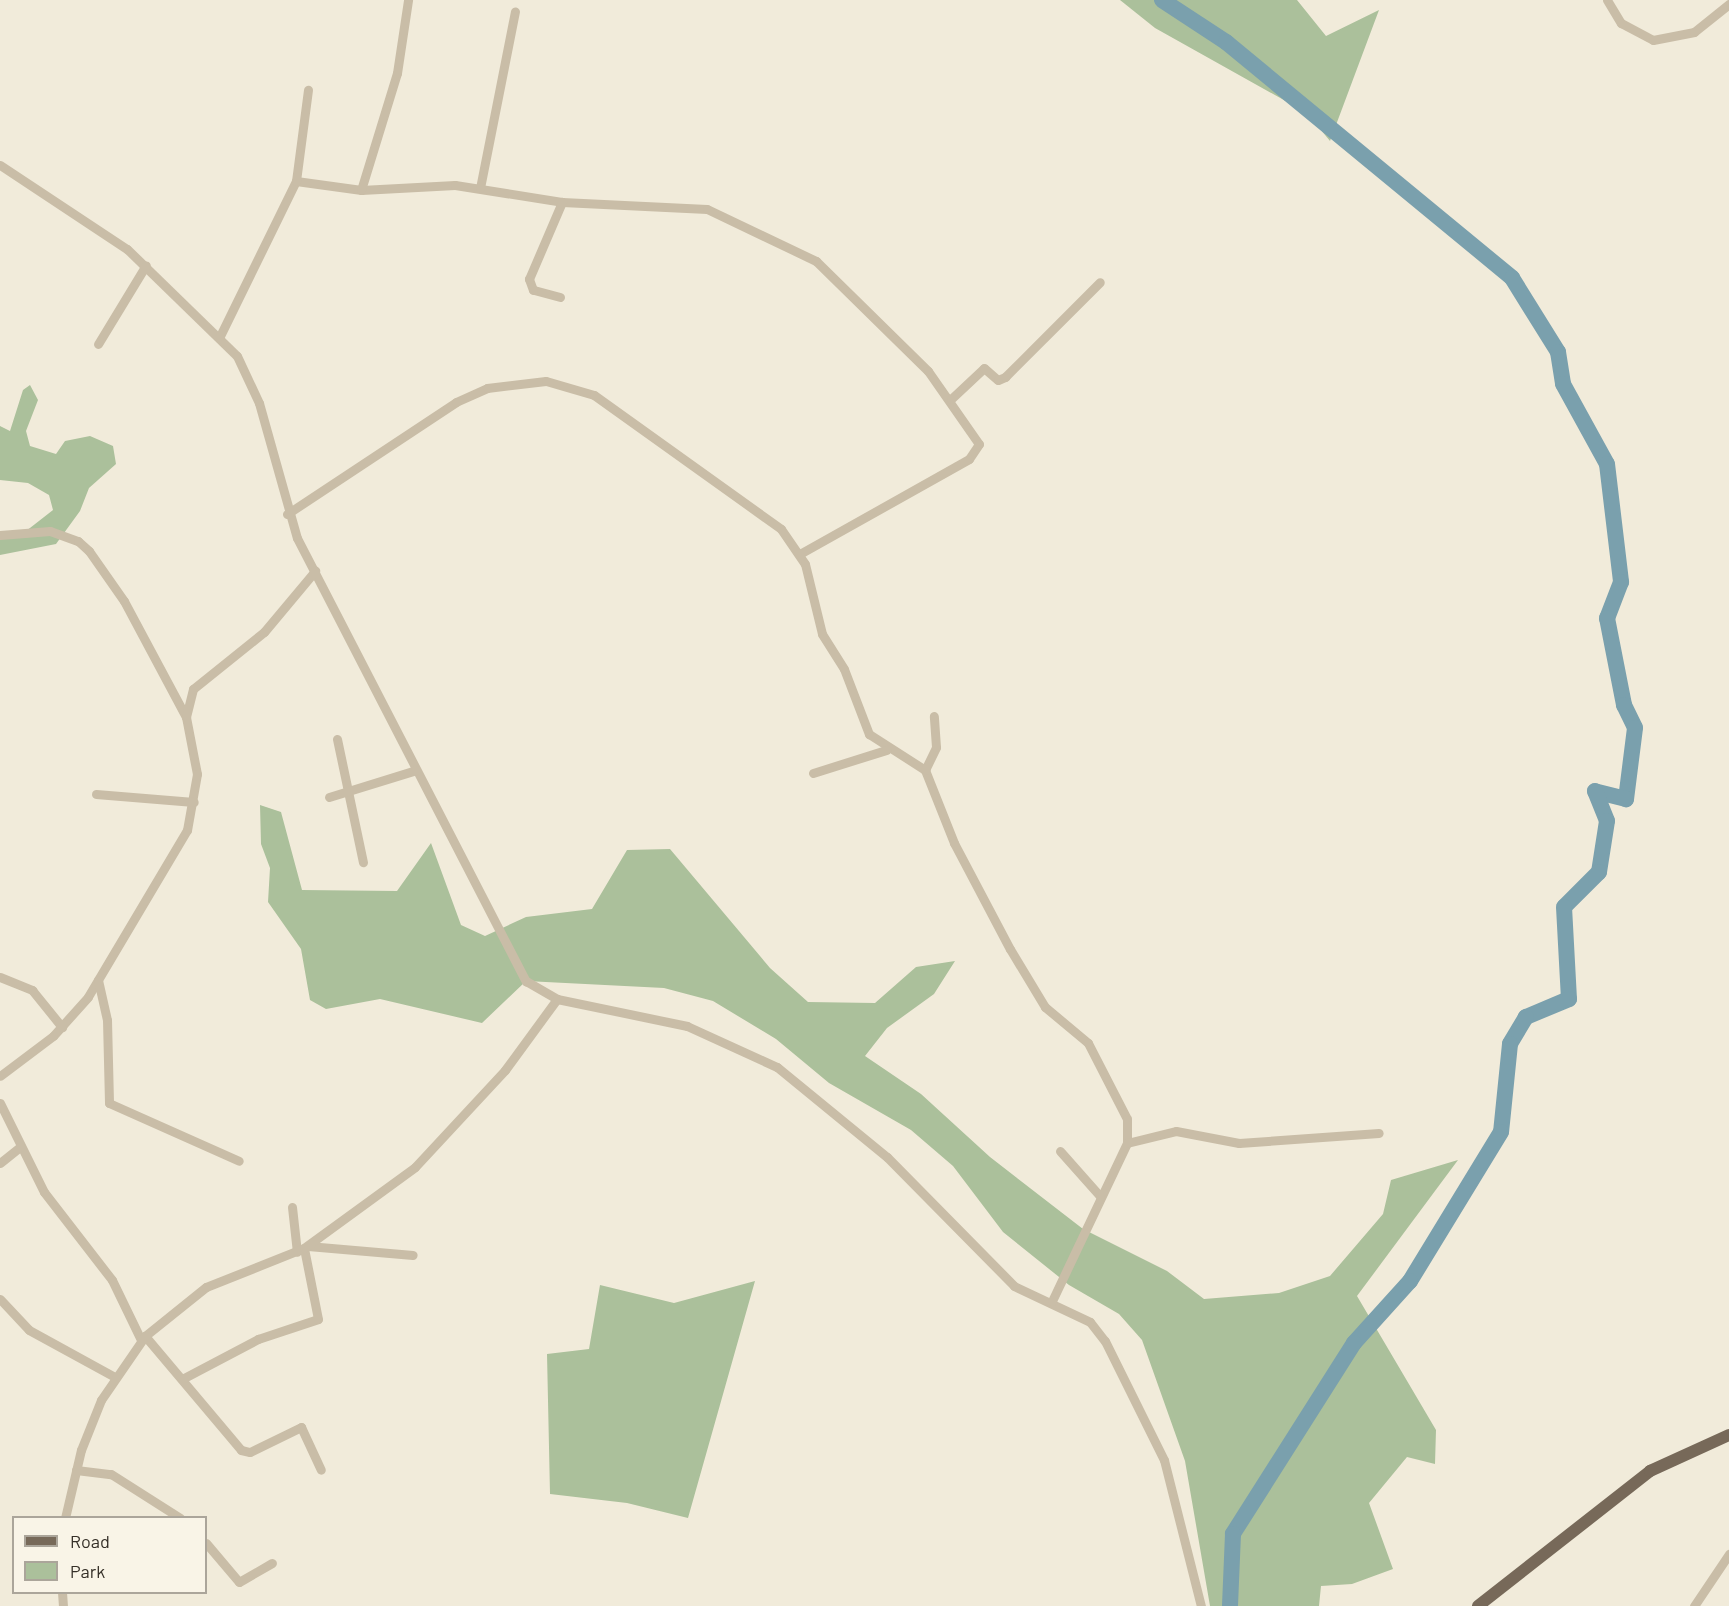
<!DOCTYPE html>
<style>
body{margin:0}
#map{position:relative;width:1729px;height:1606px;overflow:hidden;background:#f1ebda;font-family:Barlow,sans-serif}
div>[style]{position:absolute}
.green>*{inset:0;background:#abc09b}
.river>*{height:16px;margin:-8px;padding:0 8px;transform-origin:8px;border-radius:8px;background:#7aa0ad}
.minor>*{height:9px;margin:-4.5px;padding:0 4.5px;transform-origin:4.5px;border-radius:4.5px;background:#c9bda7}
.major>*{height:12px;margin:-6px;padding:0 6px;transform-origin:6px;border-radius:6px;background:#776959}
span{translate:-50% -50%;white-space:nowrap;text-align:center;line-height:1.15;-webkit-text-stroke:5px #f9f4e7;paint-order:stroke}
.legend{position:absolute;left:12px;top:1516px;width:195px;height:78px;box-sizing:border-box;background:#f9f4e7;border:2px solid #aba59a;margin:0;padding:8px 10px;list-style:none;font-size:18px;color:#352f27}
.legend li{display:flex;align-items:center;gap:12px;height:30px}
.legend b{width:30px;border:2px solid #aba59a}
</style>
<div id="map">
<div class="green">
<i style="clip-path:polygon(1120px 0,1297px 0,1326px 36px,1379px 10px,1330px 141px,1307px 113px,1155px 28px)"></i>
<i style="clip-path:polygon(30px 385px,38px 400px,26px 431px,30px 446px,56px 454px,65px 441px,90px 436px,113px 446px,116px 464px,89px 488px,80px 511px,56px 544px,0 555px,0 537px,21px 535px,53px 510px,49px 495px,28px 483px,0 480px,0 426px,10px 431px,23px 390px)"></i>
<i style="clip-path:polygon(260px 805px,281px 812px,302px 890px,397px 891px,431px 843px,461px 925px,485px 936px,526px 917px,592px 909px,627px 850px,670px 849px,770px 968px,808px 1002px,875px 1003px,916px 967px,955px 961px,934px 994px,887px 1028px,865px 1056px,921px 1094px,990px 1157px,1083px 1229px,1167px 1271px,1204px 1299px,1279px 1293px,1330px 1276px,1383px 1214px,1391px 1180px,1458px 1160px,1357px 1296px,1436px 1430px,1435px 1464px,1407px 1457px,1369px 1503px,1393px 1569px,1352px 1584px,1321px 1586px,1319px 1606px,1210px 1606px,1185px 1461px,1142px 1340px,1119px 1314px,1069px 1285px,1003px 1232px,953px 1166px,911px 1130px,829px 1083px,776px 1039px,713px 1001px,664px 988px,526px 981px,482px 1023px,380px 999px,326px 1009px,310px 1000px,301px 949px,268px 902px,270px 868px,261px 844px)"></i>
<i style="clip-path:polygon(755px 1281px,688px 1518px,627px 1503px,550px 1494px,547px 1354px,589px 1349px,600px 1285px,674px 1303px)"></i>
</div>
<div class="river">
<i style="left:1162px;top:0;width:77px;rotate:33.3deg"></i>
<i style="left:1226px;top:42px;width:371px;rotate:39.5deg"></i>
<i style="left:1512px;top:278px;width:87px;rotate:58.1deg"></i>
<i style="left:1558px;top:352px;width:32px;rotate:81deg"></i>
<i style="left:1563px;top:384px;width:91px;rotate:61.2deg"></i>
<i style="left:1607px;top:464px;width:119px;rotate:83.2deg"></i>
<i style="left:1621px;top:582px;width:39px;rotate:111deg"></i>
<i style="left:1607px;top:618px;width:89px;rotate:78.9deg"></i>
<i style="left:1624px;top:705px;width:25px;rotate:64deg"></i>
<i style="left:1635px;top:728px;width:72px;rotate:97.2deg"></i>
<i style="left:1626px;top:799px;width:32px;rotate:-166deg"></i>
<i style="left:1595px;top:791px;width:32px;rotate:68deg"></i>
<i style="left:1607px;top:821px;width:52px;rotate:98.9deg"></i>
<i style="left:1599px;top:872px;width:49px;rotate:135deg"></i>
<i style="left:1564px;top:907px;width:92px;rotate:86.9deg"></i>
<i style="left:1569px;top:999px;width:47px;rotate:157.3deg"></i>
<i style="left:1526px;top:1017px;width:31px;rotate:121deg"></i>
<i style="left:1510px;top:1044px;width:88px;rotate:95.8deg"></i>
<i style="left:1501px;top:1132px;width:175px;rotate:121.4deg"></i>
<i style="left:1410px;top:1281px;width:84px;rotate:132.1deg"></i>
<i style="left:1354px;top:1343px;width:226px;rotate:122.4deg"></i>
<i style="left:1233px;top:1534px;width:72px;rotate:92.4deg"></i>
</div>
<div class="minor">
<i style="left:1607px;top:0;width:27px;rotate:59deg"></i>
<i style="left:1621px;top:23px;width:36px;rotate:28deg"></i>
<i style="left:1653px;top:40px;width:42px;rotate:-11deg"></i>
<i style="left:1694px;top:32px;width:45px;rotate:-38.7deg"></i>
<i style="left:0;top:165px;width:152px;rotate:33.5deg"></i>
<i style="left:127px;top:249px;width:153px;rotate:44.2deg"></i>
<i style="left:237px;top:356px;width:52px;rotate:64.9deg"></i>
<i style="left:259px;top:403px;width:140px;rotate:74.3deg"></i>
<i style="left:297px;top:538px;width:499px;rotate:62.7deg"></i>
<i style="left:526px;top:981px;width:36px;rotate:30deg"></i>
<i style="left:557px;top:999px;width:133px;rotate:11.7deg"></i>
<i style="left:687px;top:1026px;width:99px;rotate:24.5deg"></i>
<i style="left:777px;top:1067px;width:142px;rotate:39.3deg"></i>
<i style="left:887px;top:1157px;width:181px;rotate:45.4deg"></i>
<i style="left:1014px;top:1286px;width:84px;rotate:25.3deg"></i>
<i style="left:1090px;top:1322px;width:24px;rotate:52deg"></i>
<i style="left:1105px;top:1341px;width:133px;rotate:63.6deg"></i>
<i style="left:1164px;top:1460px;width:151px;rotate:75.8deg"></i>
<i style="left:296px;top:181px;width:66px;rotate:7.9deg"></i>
<i style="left:361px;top:190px;width:94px;rotate:-3deg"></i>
<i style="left:455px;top:185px;width:108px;rotate:9deg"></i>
<i style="left:562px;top:202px;width:145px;rotate:2.8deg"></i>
<i style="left:707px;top:209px;width:121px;rotate:25.5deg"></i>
<i style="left:816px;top:261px;width:157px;rotate:44.5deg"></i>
<i style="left:928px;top:371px;width:89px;rotate:55.1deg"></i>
<i style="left:979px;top:444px;width:18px;rotate:124deg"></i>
<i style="left:969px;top:459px;width:194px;rotate:150.7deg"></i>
<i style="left:480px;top:188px;width:180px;rotate:-78.8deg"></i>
<i style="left:361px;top:190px;width:122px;rotate:-72.9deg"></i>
<i style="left:397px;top:73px;width:74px;rotate:-81.4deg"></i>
<i style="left:560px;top:297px;width:28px;rotate:-165deg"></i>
<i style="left:533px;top:290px;width:12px;rotate:-110deg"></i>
<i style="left:529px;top:279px;width:84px;rotate:-66.8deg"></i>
<i style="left:220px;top:336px;width:173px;rotate:-63.9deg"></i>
<i style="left:296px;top:181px;width:92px;rotate:-82.5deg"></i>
<i style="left:98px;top:344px;width:92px;rotate:-58.7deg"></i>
<i style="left:951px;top:399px;width:45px;rotate:-43.2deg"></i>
<i style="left:984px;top:368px;width:18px;rotate:41deg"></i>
<i style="left:998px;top:380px;width:8px;rotate:-23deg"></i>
<i style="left:1005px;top:377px;width:134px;rotate:-45deg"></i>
<i style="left:287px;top:514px;width:203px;rotate:-33.5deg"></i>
<i style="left:456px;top:402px;width:34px;rotate:-24deg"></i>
<i style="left:487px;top:388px;width:59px;rotate:-6.8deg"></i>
<i style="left:546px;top:381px;width:50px;rotate:16.3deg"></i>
<i style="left:594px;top:395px;width:230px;rotate:35.6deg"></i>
<i style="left:781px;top:529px;width:42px;rotate:55.6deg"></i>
<i style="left:805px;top:564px;width:72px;rotate:76.3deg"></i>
<i style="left:822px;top:634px;width:41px;rotate:57.8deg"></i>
<i style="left:844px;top:669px;width:70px;rotate:69deg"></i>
<i style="left:869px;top:734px;width:67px;rotate:32.7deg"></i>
<i style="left:925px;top:770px;width:79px;rotate:68.3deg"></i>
<i style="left:954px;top:843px;width:120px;rotate:62.2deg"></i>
<i style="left:1010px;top:949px;width:68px;rotate:58.9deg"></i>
<i style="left:1045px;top:1007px;width:56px;rotate:39.9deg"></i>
<i style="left:1088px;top:1043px;width:85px;rotate:62.8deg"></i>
<i style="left:1127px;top:1119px;width:24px;rotate:90deg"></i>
<i style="left:1127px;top:1143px;width:175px;rotate:115.4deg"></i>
<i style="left:0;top:535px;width:50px;rotate:-4.6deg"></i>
<i style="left:50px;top:531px;width:30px;rotate:20deg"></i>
<i style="left:78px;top:541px;width:15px;rotate:42deg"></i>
<i style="left:89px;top:551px;width:61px;rotate:55deg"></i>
<i style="left:124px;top:601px;width:132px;rotate:61.9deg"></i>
<i style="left:186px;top:717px;width:58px;rotate:79.1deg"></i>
<i style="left:197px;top:774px;width:57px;rotate:100.1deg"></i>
<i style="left:187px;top:830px;width:194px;rotate:120.7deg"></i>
<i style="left:88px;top:997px;width:52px;rotate:131.9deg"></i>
<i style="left:53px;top:1036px;width:66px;rotate:143deg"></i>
<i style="left:186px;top:717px;width:29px;rotate:-76deg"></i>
<i style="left:193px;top:689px;width:91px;rotate:-38.8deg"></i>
<i style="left:264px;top:632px;width:80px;rotate:-50.1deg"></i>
<i style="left:337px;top:739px;width:126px;rotate:78.1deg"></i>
<i style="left:925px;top:770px;width:25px;rotate:-64deg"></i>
<i style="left:936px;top:747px;width:31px;rotate:-94deg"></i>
<i style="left:813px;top:773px;width:77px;rotate:-17.5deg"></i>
<i style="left:96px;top:794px;width:98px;rotate:4.7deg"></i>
<i style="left:329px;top:797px;width:91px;rotate:-17.2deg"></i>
<i style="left:0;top:977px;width:35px;rotate:22deg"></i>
<i style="left:32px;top:990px;width:48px;rotate:51deg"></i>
<i style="left:98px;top:980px;width:41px;rotate:77.3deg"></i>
<i style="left:107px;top:1020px;width:83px;rotate:88.6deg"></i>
<i style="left:109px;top:1103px;width:142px;rotate:24deg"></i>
<i style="left:0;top:1103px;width:99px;rotate:63.7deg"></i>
<i style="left:44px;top:1192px;width:111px;rotate:52.3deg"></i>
<i style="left:112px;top:1280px;width:67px;rotate:64.2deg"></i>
<i style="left:1127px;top:1143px;width:50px;rotate:-13.8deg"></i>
<i style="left:1176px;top:1131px;width:64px;rotate:10.8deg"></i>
<i style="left:1239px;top:1143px;width:140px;rotate:-4.1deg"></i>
<i style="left:1060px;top:1151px;width:60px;rotate:48.4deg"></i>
<i style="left:0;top:1163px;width:26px;rotate:-39deg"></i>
<i style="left:292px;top:1207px;width:45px;rotate:83.7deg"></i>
<i style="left:308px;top:1246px;width:105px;rotate:4.9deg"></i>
<i style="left:0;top:1299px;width:42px;rotate:46.9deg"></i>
<i style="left:29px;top:1330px;width:96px;rotate:28.7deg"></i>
<i style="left:145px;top:1336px;width:149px;rotate:49.9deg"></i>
<i style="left:241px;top:1450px;width:9px;rotate:13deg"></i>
<i style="left:250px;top:1452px;width:57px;rotate:-26.1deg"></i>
<i style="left:301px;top:1427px;width:47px;rotate:65.1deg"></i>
<i style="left:184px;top:1378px;width:84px;rotate:-27.8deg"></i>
<i style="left:258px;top:1339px;width:63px;rotate:-18.4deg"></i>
<i style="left:318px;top:1319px;width:72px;rotate:-101.2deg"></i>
<i style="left:76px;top:1470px;width:35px;rotate:7deg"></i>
<i style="left:111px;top:1474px;width:82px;rotate:32.5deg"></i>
<i style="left:65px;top:1518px;width:70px;rotate:-76.8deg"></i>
<i style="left:81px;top:1450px;width:54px;rotate:-68.2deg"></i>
<i style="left:101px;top:1400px;width:78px;rotate:-55.5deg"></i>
<i style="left:145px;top:1336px;width:78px;rotate:-38.8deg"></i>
<i style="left:206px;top:1287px;width:105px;rotate:-21.7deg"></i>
<i style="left:304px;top:1248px;width:137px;rotate:-36.1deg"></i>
<i style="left:415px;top:1167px;width:132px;rotate:-47.1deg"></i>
<i style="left:505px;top:1070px;width:88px;rotate:-53.8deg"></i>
<i style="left:206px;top:1543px;width:51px;rotate:49.8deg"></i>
<i style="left:239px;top:1582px;width:38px;rotate:-30deg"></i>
<i style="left:62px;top:1592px;width:14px;rotate:86deg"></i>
<i style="left:1694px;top:1606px;width:63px;rotate:-56.1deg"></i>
</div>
<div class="major">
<i style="left:1478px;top:1606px;width:219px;rotate:-38.1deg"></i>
<i style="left:1650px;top:1471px;width:87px;rotate:-24.5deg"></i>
</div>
<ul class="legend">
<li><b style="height:8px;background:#776959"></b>Road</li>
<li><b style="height:16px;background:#abc09b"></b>Park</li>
</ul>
</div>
